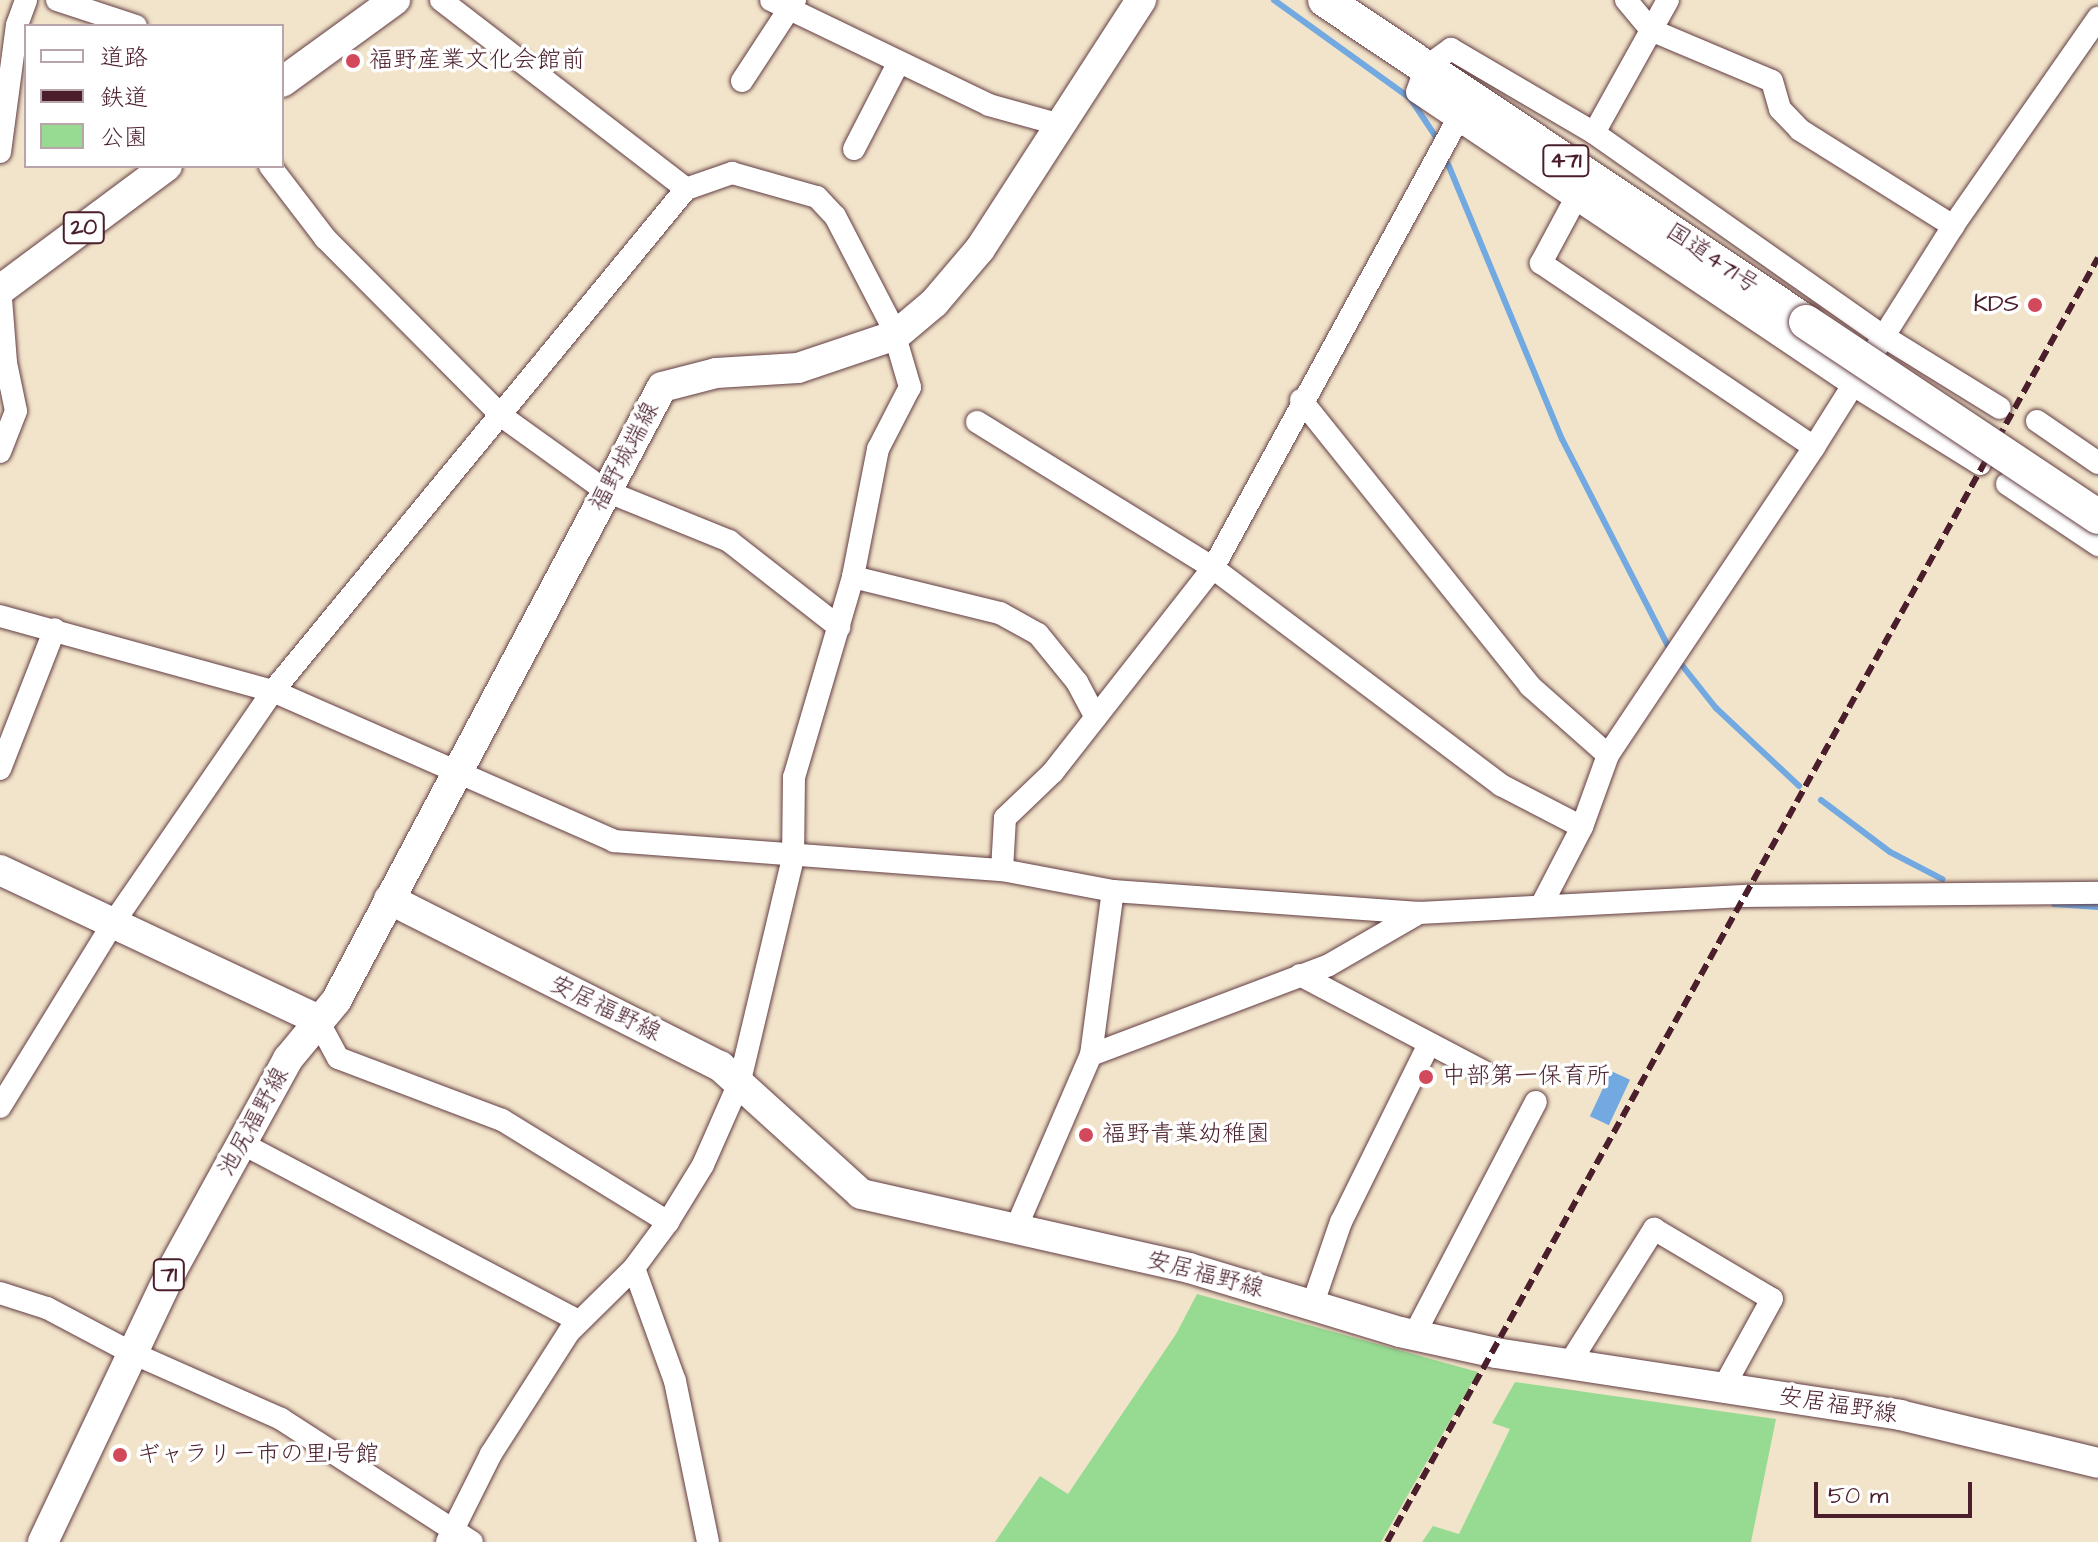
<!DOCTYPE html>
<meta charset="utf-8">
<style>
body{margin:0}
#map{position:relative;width:2098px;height:1542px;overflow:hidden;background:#f2e4ca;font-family:"Architects Daughter","Klee One",sans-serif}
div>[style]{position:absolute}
.green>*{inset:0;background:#97da92}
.water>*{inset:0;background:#72a9e1;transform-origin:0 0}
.stream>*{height:6px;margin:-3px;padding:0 3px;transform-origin:3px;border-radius:3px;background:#72a9e1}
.roads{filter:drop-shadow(0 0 2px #633d43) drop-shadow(0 0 2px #633d43)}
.minor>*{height:22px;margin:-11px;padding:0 11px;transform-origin:11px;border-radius:11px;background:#fff}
.major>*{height:30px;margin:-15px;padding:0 15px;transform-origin:15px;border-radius:15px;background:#fff}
.highway>*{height:34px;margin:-17px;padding:0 17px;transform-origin:17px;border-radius:17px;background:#fff}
.rail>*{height:6px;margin-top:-3px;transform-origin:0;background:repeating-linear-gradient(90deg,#4a1f2b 0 12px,transparent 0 18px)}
.bridges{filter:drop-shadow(0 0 2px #633d43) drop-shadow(0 0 2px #633d43)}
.highway-bridge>*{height:34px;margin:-17px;padding:0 17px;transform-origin:17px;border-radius:17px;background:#fff}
.dots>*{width:22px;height:22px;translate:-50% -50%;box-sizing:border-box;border:4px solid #fff;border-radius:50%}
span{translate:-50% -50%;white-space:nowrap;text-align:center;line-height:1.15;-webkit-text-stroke:7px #fff;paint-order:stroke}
.shield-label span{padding:2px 6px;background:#fff;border:2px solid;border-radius:6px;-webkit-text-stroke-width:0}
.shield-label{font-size:22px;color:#4a1f2b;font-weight:700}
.poi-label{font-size:24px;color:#4a1f2b}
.left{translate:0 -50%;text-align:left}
.right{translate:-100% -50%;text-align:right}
.street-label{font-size:24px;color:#4a1f2b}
.legend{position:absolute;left:24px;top:24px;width:260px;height:144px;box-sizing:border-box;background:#fff;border:2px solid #b7a5aa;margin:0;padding:10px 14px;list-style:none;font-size:24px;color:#4a1f2b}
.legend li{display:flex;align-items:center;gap:16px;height:40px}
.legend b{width:40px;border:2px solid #b7a5aa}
.scale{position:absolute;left:1814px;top:1482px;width:158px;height:36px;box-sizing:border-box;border:4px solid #4a1f2b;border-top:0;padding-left:10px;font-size:24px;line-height:28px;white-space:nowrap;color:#4a1f2b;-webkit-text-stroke:6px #fff;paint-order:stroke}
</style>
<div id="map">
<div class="green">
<i style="clip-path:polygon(1197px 1294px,1478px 1372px,1381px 1542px,995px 1542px,1040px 1476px,1068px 1494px,1176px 1334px)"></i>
<i style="clip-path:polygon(1515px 1382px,1776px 1419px,1751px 1542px,1422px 1542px,1433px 1526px,1459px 1534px,1510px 1429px,1492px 1423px)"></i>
</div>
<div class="water">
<i style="left:1611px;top:1071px;width:21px;height:50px;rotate:25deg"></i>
</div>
<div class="stream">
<i style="left:1274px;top:0;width:168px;rotate:35.8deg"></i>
<i style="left:1410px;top:98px;width:50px;rotate:56.3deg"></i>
<i style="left:1448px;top:164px;width:298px;rotate:67.5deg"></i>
<i style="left:1562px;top:439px;width:237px;rotate:62.9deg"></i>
<i style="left:1677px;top:659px;width:63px;rotate:51.5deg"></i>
<i style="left:1716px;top:708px;width:114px;rotate:43.2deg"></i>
<i style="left:1821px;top:800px;width:86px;rotate:37deg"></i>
<i style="left:1890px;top:852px;width:59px;rotate:27.4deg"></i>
<i style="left:2054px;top:904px;width:44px;rotate:3.9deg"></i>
</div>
<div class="roads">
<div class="minor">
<i style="left:57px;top:0;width:83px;rotate:18.2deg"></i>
<i style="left:441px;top:0;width:309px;rotate:37.6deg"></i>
<i style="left:771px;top:0;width:242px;rotate:25.7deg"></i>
<i style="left:989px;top:105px;width:75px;rotate:15.5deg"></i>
<i style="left:1626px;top:0;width:39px;rotate:50deg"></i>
<i style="left:1651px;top:30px;width:131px;rotate:22.9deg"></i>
<i style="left:1772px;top:81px;width:29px;rotate:74deg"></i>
<i style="left:1780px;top:109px;width:29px;rotate:46deg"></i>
<i style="left:1800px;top:130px;width:181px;rotate:32.1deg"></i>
<i style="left:742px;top:81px;width:97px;rotate:-56.8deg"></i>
<i style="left:1594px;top:133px;width:152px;rotate:-60.9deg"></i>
<i style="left:854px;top:149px;width:98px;rotate:-62.7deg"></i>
<i style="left:0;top:152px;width:128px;rotate:-82.4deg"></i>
<i style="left:17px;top:25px;width:27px;rotate:-70deg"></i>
<i style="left:270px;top:166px;width:91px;rotate:52.6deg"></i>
<i style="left:325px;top:238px;width:252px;rotate:45.2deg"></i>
<i style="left:503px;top:417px;width:127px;rotate:35.7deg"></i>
<i style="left:606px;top:491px;width:133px;rotate:22.1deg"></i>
<i style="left:729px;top:541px;width:140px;rotate:38deg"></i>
<i style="left:1576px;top:198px;width:74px;rotate:118.3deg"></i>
<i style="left:1541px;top:263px;width:329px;rotate:34deg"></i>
<i style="left:0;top:286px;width:77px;rotate:85.5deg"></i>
<i style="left:6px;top:363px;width:49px;rotate:78.2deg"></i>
<i style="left:16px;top:411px;width:44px;rotate:111.3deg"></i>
<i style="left:1301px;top:400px;width:366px;rotate:51.3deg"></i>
<i style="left:1530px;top:686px;width:104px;rotate:41.5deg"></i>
<i style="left:2037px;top:421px;width:74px;rotate:34.5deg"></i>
<i style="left:977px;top:422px;width:278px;rotate:31.7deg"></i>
<i style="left:1213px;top:568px;width:361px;rotate:37deg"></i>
<i style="left:1501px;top:785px;width:91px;rotate:27.4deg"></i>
<i style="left:1980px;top:464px;width:150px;rotate:-148.1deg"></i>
<i style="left:1853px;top:385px;width:525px;rotate:-146.1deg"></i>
<i style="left:1417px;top:92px;width:27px;rotate:-70deg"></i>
<i style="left:1426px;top:67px;width:31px;rotate:-36deg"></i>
<i style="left:1451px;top:49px;width:166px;rotate:30.4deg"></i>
<i style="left:1594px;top:133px;width:353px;rotate:35.1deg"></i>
<i style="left:1883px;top:336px;width:137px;rotate:31.6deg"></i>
<i style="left:2007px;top:484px;width:110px;rotate:33.8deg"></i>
<i style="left:853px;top:577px;width:151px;rotate:13.8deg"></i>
<i style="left:1000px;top:613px;width:43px;rotate:28.9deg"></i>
<i style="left:1038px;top:634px;width:62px;rotate:50.9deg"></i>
<i style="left:1077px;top:682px;width:40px;rotate:62deg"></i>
<i style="left:0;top:616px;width:283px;rotate:15.4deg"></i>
<i style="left:273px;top:691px;width:373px;rotate:23.7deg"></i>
<i style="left:614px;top:841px;width:389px;rotate:4.3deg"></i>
<i style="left:1002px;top:870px;width:113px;rotate:10.7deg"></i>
<i style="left:1113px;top:891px;width:307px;rotate:4.1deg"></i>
<i style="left:1419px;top:913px;width:329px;rotate:-3deg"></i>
<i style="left:1748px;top:896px;width:350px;rotate:-0.5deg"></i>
<i style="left:0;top:769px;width:150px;rotate:-68.6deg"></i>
<i style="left:1002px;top:870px;width:52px;rotate:-86.7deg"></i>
<i style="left:1005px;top:818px;width:66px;rotate:-43.8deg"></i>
<i style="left:1053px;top:772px;width:259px;rotate:-51.9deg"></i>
<i style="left:1213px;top:568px;width:511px;rotate:-61.38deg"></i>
<i style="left:1541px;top:906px;width:89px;rotate:-62.6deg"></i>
<i style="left:1582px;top:827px;width:77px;rotate:-70.1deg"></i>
<i style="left:1608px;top:755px;width:371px;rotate:-56.2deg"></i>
<i style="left:1814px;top:447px;width:261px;rotate:-57.8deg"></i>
<i style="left:1953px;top:226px;width:254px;rotate:-55.1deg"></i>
<i style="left:1300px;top:975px;width:206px;rotate:27.8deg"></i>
<i style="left:317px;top:1019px;width:44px;rotate:61.7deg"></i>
<i style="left:338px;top:1058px;width:175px;rotate:20.7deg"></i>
<i style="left:502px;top:1120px;width:195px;rotate:31.6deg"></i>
<i style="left:1091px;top:1055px;width:254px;rotate:-20.7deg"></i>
<i style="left:1329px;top:965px;width:104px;rotate:-30deg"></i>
<i style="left:0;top:1107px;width:217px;rotate:-58.4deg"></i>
<i style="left:114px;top:922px;width:280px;rotate:-55.5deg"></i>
<i style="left:273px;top:691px;width:650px;rotate:-50.56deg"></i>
<i style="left:686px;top:189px;width:49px;rotate:-19.2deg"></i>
<i style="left:732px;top:173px;width:88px;rotate:15.8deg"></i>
<i style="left:817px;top:197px;width:26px;rotate:47deg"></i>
<i style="left:835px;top:216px;width:124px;rotate:62.6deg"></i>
<i style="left:892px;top:326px;width:64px;rotate:73.6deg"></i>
<i style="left:910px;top:387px;width:70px;rotate:117.3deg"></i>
<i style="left:878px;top:449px;width:130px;rotate:101.1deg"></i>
<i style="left:853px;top:577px;width:209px;rotate:106.4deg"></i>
<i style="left:794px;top:777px;width:81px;rotate:90.7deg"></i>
<i style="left:793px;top:858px;width:229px;rotate:103.4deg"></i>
<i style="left:740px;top:1081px;width:92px;rotate:113.8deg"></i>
<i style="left:703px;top:1165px;width:67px;rotate:121.6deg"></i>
<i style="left:668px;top:1222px;width:57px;rotate:126.5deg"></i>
<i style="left:634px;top:1268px;width:91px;rotate:135.4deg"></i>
<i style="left:569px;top:1332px;width:145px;rotate:122.6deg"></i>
<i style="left:491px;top:1454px;width:98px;rotate:116.6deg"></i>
<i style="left:243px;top:1144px;width:380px;rotate:27.8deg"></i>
<i style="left:1016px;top:1228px;width:189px;rotate:-66.6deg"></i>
<i style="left:1091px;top:1055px;width:165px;rotate:-82.4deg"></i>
<i style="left:634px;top:1268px;width:120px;rotate:70.1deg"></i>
<i style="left:675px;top:1381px;width:164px;rotate:78.4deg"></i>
<i style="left:0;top:1293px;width:49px;rotate:17.7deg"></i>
<i style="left:47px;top:1308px;width:94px;rotate:27.9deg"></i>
<i style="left:130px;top:1352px;width:165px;rotate:23.9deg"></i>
<i style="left:281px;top:1419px;width:227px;rotate:32.8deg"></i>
<i style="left:1312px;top:1306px;width:89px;rotate:-71deg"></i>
<i style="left:1341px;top:1222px;width:199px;rotate:-63.7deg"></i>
<i style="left:1414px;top:1335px;width:263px;rotate:-62.4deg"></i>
<i style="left:1569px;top:1364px;width:160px;rotate:-57.8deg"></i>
<i style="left:1654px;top:1229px;width:137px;rotate:30.7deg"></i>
<i style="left:1772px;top:1299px;width:102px;rotate:118.8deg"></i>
</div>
<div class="major">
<i style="left:282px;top:82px;width:140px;rotate:-36deg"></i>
<i style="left:0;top:290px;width:208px;rotate:-36.6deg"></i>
<i style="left:0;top:870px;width:350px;rotate:25.2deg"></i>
<i style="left:389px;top:899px;width:371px;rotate:26.8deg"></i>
<i style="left:720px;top:1066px;width:190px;rotate:42.2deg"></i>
<i style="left:861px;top:1194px;width:336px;rotate:12.7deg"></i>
<i style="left:1189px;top:1268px;width:220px;rotate:16.9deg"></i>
<i style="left:1400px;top:1332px;width:98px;rotate:12.3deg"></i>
<i style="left:1496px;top:1353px;width:409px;rotate:8.7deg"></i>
<i style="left:1900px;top:1415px;width:204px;rotate:13.6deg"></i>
<i style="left:43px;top:1542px;width:301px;rotate:-64.6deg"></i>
<i style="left:172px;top:1270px;width:241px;rotate:-61.2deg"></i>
<i style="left:288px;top:1059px;width:75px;rotate:-50.4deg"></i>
<i style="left:336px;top:1001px;width:695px;rotate:-62.03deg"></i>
<i style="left:662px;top:387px;width:56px;rotate:-14.5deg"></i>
<i style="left:716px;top:373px;width:82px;rotate:-3.5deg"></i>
<i style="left:798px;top:368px;width:103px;rotate:-18.6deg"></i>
<i style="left:896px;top:335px;width:50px;rotate:-40.1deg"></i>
<i style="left:934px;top:303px;width:71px;rotate:-49.6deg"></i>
<i style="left:980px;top:249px;width:297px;rotate:-57.1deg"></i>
</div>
<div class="highway">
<i style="left:1325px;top:0;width:579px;rotate:33.8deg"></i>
</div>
</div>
<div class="rail">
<i style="left:1387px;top:1542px;width:1468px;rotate:-61.03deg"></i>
</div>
<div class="bridges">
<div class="highway-bridge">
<i style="left:1806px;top:322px;width:351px;rotate:33.7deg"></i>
</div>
</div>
<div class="dots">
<i style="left:353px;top:61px;background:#d1495b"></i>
<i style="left:2035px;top:305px;background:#d1495b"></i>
<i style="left:1426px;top:1077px;background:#d1495b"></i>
<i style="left:1086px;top:1135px;background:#d1495b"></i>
<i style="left:120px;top:1455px;background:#d1495b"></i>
</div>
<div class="shield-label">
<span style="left:1566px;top:161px">471</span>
<span style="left:84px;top:228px">20</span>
<span style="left:169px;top:1275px">71</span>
</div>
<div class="poi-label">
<span class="left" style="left:369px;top:61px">福野産業文化会館前</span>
<span class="right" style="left:2019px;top:305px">KDS</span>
<span class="left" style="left:1442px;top:1077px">中部第一保育所</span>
<span class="left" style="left:1102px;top:1135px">福野青葉幼稚園</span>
<span class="left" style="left:136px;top:1455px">ギャラリー市の里1号館</span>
</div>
<div class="street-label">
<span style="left:1712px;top:259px;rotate:34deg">国道471号</span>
<span style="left:625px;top:457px;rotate:-62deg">福野城端線</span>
<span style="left:605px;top:1009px;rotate:26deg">安居福野線</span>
<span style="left:254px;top:1122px;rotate:-61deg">池尻福野線</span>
<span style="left:1205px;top:1275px;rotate:15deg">安居福野線</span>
<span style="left:1838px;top:1406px;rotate:9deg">安居福野線</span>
</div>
<ul class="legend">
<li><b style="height:10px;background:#fff"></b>道路</li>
<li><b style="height:10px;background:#4a1f2b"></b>鉄道</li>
<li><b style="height:22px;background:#97da92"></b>公園</li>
</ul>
<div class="scale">50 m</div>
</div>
